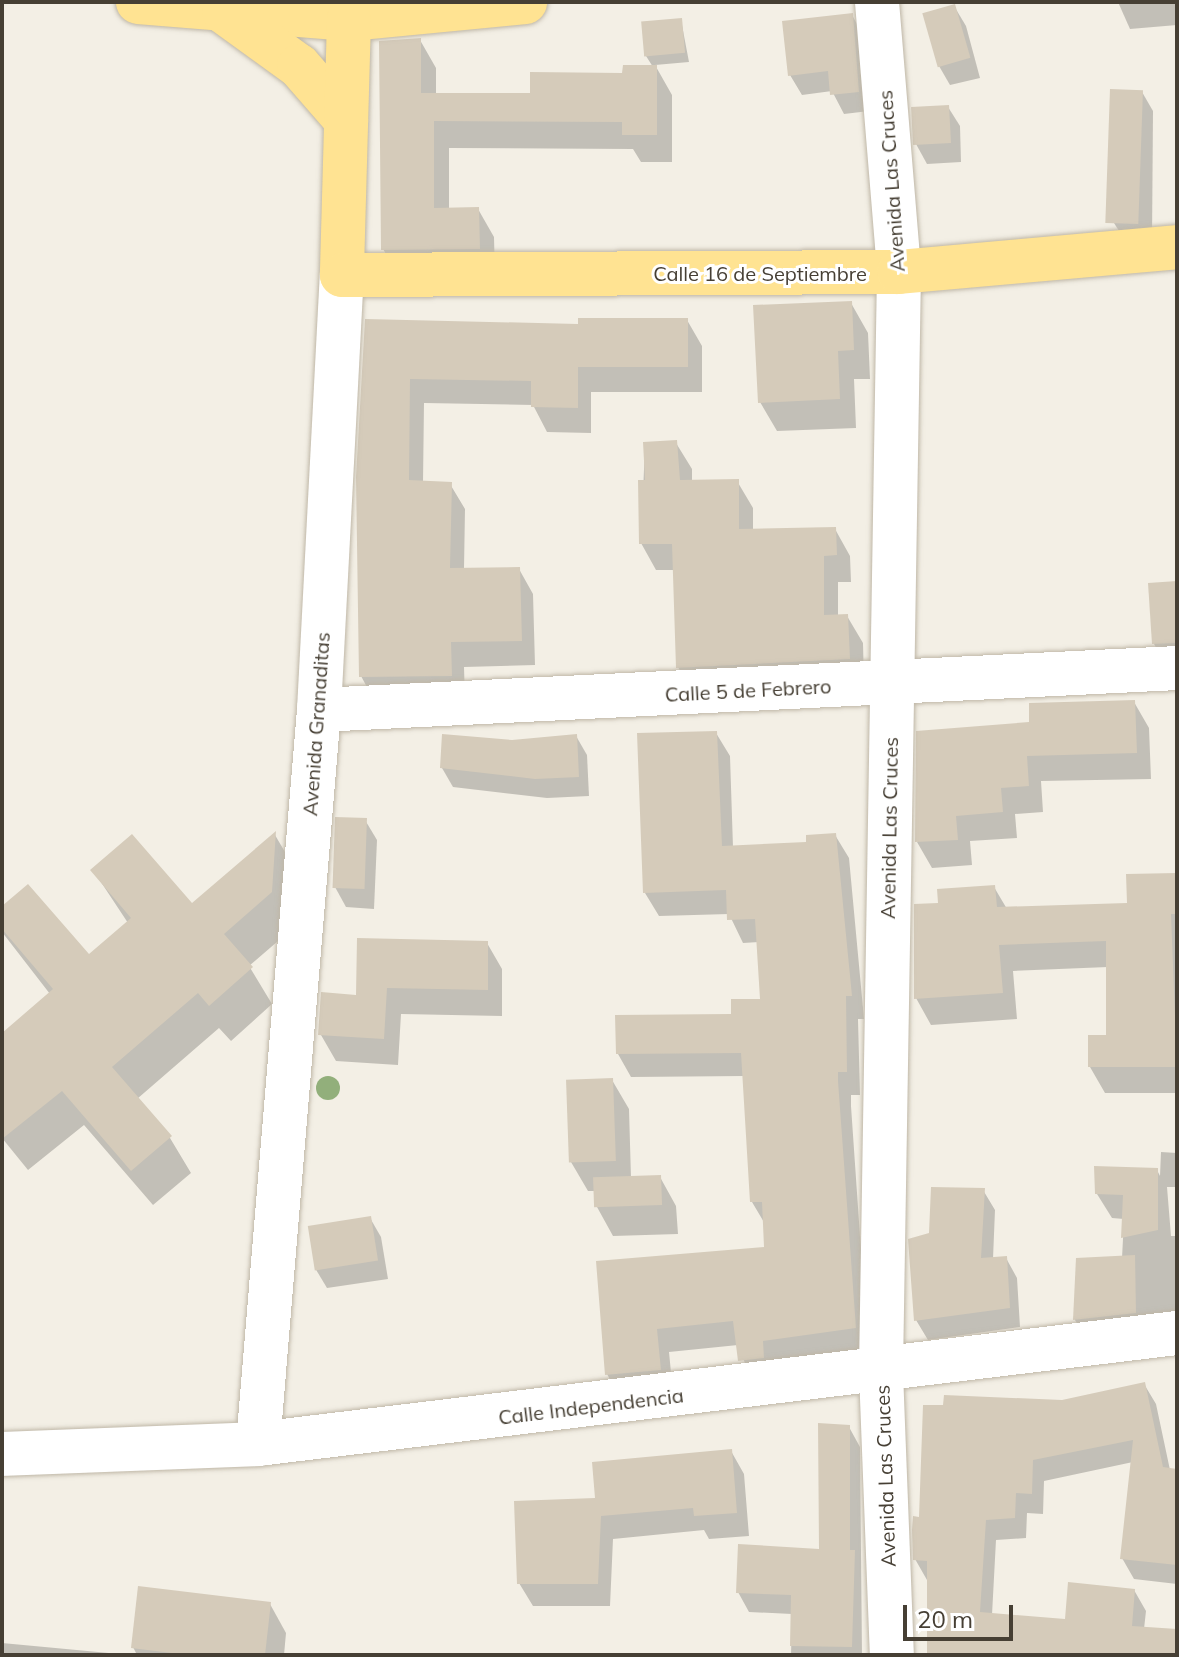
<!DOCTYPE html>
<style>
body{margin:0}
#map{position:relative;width:1179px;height:1657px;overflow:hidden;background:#f3efe5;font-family:Mulish,sans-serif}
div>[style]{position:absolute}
.shadow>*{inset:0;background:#0003}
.building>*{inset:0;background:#d5cbba;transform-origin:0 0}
.roads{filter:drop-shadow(0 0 2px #bfb7a7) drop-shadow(0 0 2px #bfb7a7)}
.minor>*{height:44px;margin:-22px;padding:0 22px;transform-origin:22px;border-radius:22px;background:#fff}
.major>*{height:44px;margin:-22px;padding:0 22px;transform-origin:22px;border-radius:22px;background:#ffe392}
.trees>*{width:24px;height:24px;margin:-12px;border-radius:50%;background:#92af7b}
span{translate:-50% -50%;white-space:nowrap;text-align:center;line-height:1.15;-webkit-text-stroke:6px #fff;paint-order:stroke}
.street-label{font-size:20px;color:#463f34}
.frame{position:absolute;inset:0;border:4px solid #463f34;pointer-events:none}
.scale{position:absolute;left:903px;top:1605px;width:110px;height:36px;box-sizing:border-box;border:4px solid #463f34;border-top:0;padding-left:10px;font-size:24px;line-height:28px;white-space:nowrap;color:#463f34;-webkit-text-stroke:6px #fff;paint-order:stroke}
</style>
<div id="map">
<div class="shadow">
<i style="clip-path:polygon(1118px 2px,1177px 2px,1177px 25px,1130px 29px)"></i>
<i style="clip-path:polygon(954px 6px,966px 26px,980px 78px,950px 85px,939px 66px)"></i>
<i style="clip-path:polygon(852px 15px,863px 35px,869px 111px,844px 114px,832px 91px,802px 95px,790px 75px)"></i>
<i style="clip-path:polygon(681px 20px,689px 62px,655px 65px,672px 95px,672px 162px,641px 162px,633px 149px,449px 148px,449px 209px,478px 209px,494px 237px,495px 277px,400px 277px,383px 249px,420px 40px,436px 68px,436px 95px,532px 95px,653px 67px,646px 56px)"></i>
<i style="clip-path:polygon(1142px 92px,1153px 111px,1152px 241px,1126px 242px,1114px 223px)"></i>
<i style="clip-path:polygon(948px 107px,960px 126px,961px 162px,927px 164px,916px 144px)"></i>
<i style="clip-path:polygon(851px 303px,868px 333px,870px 379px,854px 379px,856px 428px,777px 431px,760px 402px)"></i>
<i style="clip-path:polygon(687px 320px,702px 346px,702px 392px,591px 392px,591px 433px,547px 432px,533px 405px,424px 403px,423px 483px,450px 484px,465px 509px,464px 569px,519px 569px,533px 594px,535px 665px,464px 667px,465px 701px,375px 702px,361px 676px,367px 321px,580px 326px)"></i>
<i style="clip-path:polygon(676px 443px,692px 469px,692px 482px,737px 481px,753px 508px,753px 530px,835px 529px,850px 556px,851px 582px,838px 582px,838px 616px,847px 616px,863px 643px,864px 685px,693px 693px,678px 667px,675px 570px,656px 570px,641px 543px,645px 444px)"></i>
<i style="clip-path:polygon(1177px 583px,1177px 669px,1169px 669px,1154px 644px)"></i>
<i style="clip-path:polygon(1134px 702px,1149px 728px,1151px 779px,1041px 781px,1043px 812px,1015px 814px,1017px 838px,970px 841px,972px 865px,932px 868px,917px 842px,1032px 724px)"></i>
<i style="clip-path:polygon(716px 733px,730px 756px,733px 847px,809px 844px,835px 835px,849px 858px,864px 1019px,858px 1019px,860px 1095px,851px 1095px,851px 1106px,868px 1352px,753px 1384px,738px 1345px,669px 1352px,673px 1393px,620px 1398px,607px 1374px,598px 1263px,766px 1248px,765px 1224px,752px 1202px,745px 1076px,631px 1077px,618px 1054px,733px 1016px,762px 1001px,759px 942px,743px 943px,729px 914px,659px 916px,645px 893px)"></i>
<i style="clip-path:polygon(576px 736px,587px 755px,589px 796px,547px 798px,453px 787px,442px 768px,512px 742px)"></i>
<i style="clip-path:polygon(365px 820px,377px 840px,374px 909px,346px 907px,335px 887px)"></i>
<i style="clip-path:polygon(275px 835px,295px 869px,292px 929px,249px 966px,272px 1004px,231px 1041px,219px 1028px,137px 1099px,170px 1138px,191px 1173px,153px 1205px,84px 1125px,28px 1170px,2px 1138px,2px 1035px,50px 994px,2px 932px,2px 909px,88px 957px,128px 923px,93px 870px,192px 906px)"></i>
<i style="clip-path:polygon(1177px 875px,1177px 1093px,1105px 1093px,1090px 1067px,1108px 1037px,1108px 967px,1013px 971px,1017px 1019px,931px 1025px,916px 998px,941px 905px,994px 887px,1007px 909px,1129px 904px)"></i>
<i style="clip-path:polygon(487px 943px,502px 969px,502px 1016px,401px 1014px,398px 1065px,336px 1061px,321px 1035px,358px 997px)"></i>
<i style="clip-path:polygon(612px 1080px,629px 1109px,631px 1178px,660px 1177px,676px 1206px,678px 1234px,613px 1236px,597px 1207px,596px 1191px,588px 1191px,571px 1162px)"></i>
<i style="clip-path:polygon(1161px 1152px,1177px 1153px,1177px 1187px,1167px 1187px,1171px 1236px,1177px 1236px,1177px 1326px,1090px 1344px,1075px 1320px,1078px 1260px,1122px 1258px,1124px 1219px,1112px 1218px,1097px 1194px,1157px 1170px,1160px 1176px)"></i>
<i style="clip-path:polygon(983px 1190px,995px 1210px,993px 1259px,1006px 1258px,1017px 1278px,1020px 1327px,928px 1340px,916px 1320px,931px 1234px)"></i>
<i style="clip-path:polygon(370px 1218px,381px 1237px,388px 1279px,327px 1288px,315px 1268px)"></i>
<i style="clip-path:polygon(1144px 1384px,1156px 1404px,1170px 1470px,1177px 1471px,1177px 1584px,1134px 1579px,1122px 1558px,1133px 1462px,1044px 1481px,1043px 1514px,1027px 1513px,1026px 1538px,996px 1540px,992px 1615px,1067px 1621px,1134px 1590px,1146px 1611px,1144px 1629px,1177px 1631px,1177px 1655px,929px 1655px,927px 1580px,915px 1559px,921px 1519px,1063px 1402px)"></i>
<i style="clip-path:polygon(849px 1427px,860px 1447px,862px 1655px,791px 1655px,792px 1614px,749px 1612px,738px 1592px,821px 1551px)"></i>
<i style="clip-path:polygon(731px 1451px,744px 1474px,749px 1536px,709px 1539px,704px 1530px,613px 1539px,610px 1606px,533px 1606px,519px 1583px,597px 1499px)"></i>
<i style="clip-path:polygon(270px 1604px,286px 1633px,284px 1655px,137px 1655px,133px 1647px)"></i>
<i style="clip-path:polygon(2px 1643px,130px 1655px,2px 1655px)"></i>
</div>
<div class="building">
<i style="left:955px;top:4px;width:56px;height:34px;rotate:74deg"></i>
<i style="clip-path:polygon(853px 13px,859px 92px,830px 95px,828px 71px,788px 76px,782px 21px)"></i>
<i style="left:682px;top:18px;width:35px;height:41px;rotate:85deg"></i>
<i style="clip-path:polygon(421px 38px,421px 93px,530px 93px,530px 72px,622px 73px,623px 65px,657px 65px,657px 135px,622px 135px,622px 122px,434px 121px,434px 208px,479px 207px,480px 249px,381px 250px,379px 41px)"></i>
<i style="left:1110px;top:89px;width:33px;height:134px;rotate:2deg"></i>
<i style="left:949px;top:105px;width:38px;height:38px;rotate:87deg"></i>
<i style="clip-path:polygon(852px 301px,854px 350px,838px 351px,840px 399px,758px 403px,753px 305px)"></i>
<i style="clip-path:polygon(578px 318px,688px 318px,688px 367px,578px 367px,578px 408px,531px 407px,531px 381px,410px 379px,409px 480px,452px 482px,450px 568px,520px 567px,522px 641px,451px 642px,452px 676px,359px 677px,356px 477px,365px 319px,578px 324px)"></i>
<i style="clip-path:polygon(677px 440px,680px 480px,739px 479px,739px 529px,836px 527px,837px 555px,824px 556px,824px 615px,848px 614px,850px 659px,676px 668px,672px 544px,639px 544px,638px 480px,645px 480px,643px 442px)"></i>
<i style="clip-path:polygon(1177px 581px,1177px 643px,1152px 644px,1148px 583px)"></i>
<i style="clip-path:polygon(1135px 700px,1137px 753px,1027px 756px,1029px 786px,1001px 788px,1003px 812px,956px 816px,958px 840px,915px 842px,916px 731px,1029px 722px,1029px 703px)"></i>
<i style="clip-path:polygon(717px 731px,722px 846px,806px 842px,806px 835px,836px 833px,852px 996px,846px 996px,847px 1072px,838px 1072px,838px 1081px,856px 1328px,763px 1341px,764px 1358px,738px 1361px,733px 1321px,657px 1329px,661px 1370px,605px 1375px,596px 1261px,764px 1247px,762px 1202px,750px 1202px,741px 1053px,616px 1054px,615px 1015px,731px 1014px,731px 999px,760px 999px,755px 919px,727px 920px,726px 890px,643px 893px,637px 733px)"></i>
<i style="clip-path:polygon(442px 734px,512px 740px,577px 734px,579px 777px,535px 779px,440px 768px)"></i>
<i style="left:335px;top:817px;width:32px;height:71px;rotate:2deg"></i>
<i style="clip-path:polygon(276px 831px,272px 892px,224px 934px,253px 967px,209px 1006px,198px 993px,112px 1067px,172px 1136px,131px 1171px,62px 1091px,2px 1139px,2px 1033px,53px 989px,2px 929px,2px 906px,28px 884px,89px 954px,131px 918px,90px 870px,132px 834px,192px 903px)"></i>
<i style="clip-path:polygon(1177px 873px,1177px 914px,1171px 914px,1177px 1067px,1088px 1067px,1088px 1035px,1106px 1035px,1106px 941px,999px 945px,1003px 993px,914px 999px,914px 904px,938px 903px,937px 889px,995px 885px,997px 907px,1127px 903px,1126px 874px)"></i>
<i style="clip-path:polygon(357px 938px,488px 941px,488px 990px,387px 988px,384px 1039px,318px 1035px,321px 992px,356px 995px)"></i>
<i style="left:613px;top:1078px;width:83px;height:47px;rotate:88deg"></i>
<i style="clip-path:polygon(1094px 1166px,1158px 1168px,1158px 1230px,1121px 1238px,1123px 1195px,1095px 1194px)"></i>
<i style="left:661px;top:1175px;width:30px;height:68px;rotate:88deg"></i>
<i style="clip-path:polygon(931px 1187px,985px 1188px,981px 1258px,1007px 1256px,1010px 1308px,914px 1321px,908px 1239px,929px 1233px)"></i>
<i style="left:371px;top:1216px;width:45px;height:64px;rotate:81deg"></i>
<i style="clip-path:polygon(1135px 1255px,1136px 1313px,1073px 1320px,1076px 1258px)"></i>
<i style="clip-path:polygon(1145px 1382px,1163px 1467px,1177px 1469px,1177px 1565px,1120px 1559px,1133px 1440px,1033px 1460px,1032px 1494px,1016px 1493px,1015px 1518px,986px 1520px,980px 1612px,1065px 1619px,1068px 1582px,1135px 1589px,1132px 1626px,1177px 1629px,1177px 1655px,927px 1655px,927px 1561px,913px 1560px,912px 1530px,913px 1516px,919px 1517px,923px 1405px,943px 1405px,944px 1395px,1062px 1400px)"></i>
<i style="clip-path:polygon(818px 1423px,850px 1425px,850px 1550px,855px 1550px,852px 1647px,790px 1646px,791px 1595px,736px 1593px,738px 1544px,819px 1549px)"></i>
<i style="clip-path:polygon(732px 1449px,737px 1513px,694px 1516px,693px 1508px,601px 1516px,598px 1584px,517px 1584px,514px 1501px,595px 1498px,592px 1462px)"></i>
<i style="clip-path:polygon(138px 1586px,271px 1602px,265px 1655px,188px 1655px,131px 1648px)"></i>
</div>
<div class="roads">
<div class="minor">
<i style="left:877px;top:2px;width:271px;rotate:85.3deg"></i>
<i style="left:899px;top:272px;width:1100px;rotate:90.94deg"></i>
<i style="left:881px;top:1372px;width:283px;rotate:87.8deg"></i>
<i style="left:319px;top:710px;width:859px;rotate:-2.8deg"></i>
<i style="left:258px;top:1444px;width:737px;rotate:-85.25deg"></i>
<i style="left:319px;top:710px;width:436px;rotate:-87deg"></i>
<i style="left:2px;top:1454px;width:256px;rotate:-2.2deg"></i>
<i style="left:258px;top:1444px;width:926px;rotate:-6.89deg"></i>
</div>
<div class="major">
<i style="left:138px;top:2px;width:212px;rotate:4.6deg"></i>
<i style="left:349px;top:19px;width:177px;rotate:-5.5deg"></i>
<i style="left:224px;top:12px;width:92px;rotate:35.8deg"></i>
<i style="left:299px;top:66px;width:72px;rotate:49deg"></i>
<i style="left:349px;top:19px;width:256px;rotate:91.6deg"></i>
<i style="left:342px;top:275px;width:557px;rotate:-0.31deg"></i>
<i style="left:899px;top:272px;width:279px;rotate:-5.1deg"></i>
</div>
</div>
<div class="trees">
<i style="left:328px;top:1088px"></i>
</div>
<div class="street-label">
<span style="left:891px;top:181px;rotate:-94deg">Avenida Las Cruces</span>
<span style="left:760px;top:273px">Calle 16 de Septiembre</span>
<span style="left:748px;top:690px;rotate:-3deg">Calle 5 de Febrero</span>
<span style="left:316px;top:724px;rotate:-86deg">Avenida Granaditas</span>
<span style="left:889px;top:828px;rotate:-89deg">Avenida Las Cruces</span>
<span style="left:591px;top:1406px;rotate:-7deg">Calle Independencia</span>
<span style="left:885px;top:1476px;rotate:-92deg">Avenida Las Cruces</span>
</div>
<div class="frame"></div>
<div class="scale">20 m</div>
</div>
